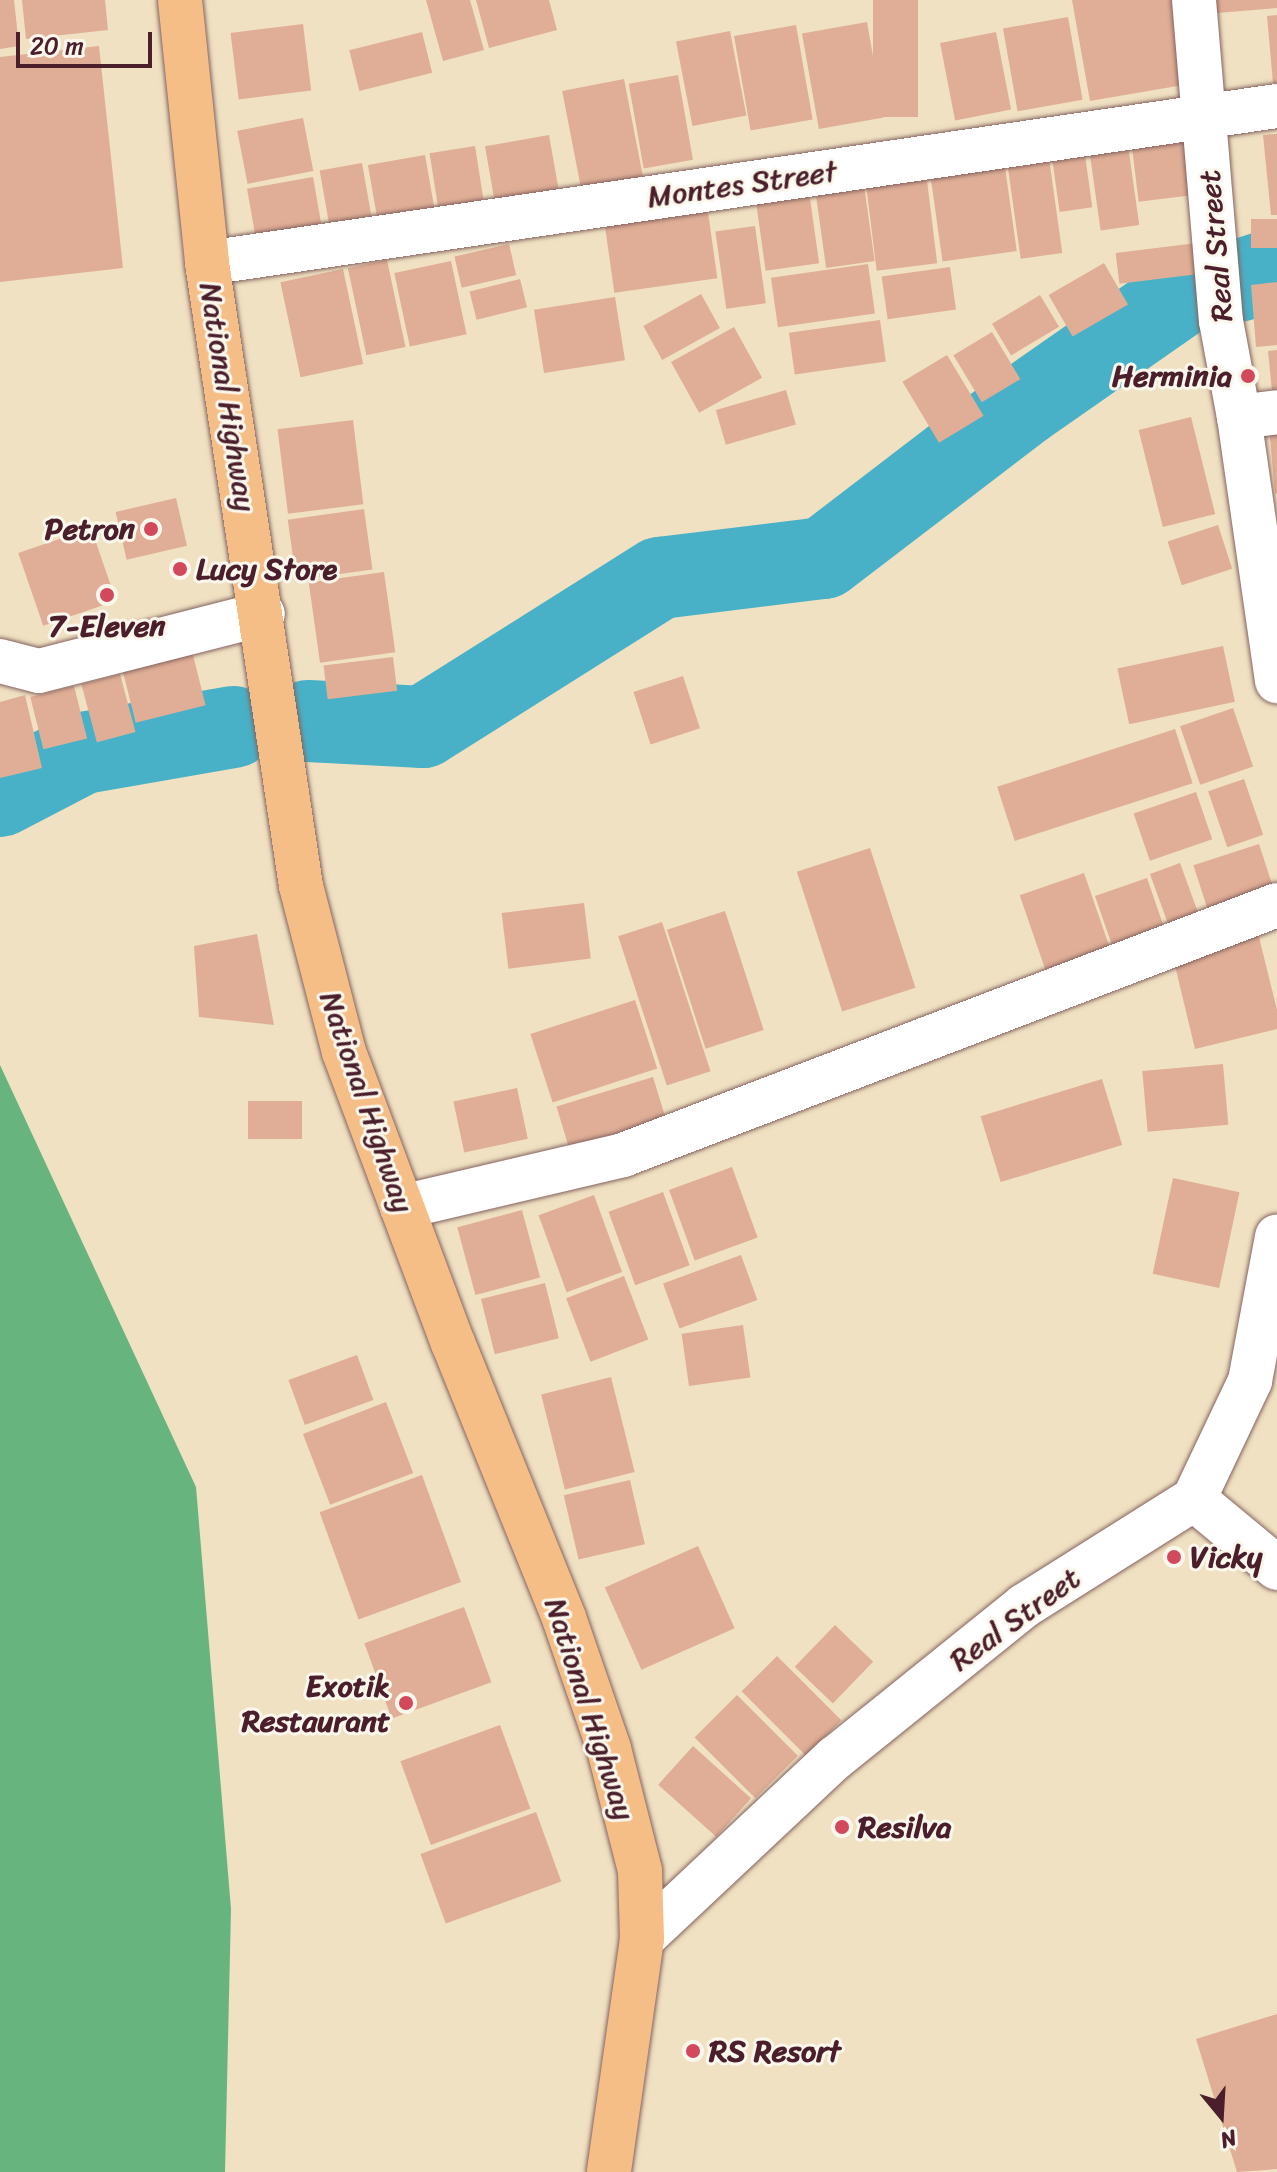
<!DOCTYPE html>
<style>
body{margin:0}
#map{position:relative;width:1277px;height:2172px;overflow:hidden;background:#f0e1c2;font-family:Sriracha,sans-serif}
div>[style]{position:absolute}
.forest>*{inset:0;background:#68b47e}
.river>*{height:82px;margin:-41px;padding:0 41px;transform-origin:41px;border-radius:41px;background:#48b1c7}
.building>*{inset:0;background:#e0ae96;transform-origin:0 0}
.roads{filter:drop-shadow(0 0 2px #846360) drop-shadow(0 0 2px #846360)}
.minor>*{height:44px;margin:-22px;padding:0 22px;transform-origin:22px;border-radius:22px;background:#fff}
.tertiary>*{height:44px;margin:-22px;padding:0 22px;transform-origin:22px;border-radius:22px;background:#fff}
.primary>*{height:44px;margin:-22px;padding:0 22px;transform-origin:22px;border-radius:22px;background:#f6be87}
.dots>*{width:22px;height:22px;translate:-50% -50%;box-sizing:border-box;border:4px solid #fbf7ec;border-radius:50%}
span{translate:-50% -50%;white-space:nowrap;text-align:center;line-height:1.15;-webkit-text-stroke:6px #fbf7ec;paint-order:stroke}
.street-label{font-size:30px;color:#4a1f2b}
.poi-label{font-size:30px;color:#4a1f2b;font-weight:700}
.right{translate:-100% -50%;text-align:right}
.left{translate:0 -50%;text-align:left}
.north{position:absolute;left:1181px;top:2076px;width:80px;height:80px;-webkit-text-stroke:6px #fbf7ec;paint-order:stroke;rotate:162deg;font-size:22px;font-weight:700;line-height:32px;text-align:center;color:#4a1f2b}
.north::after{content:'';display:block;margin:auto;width:28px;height:36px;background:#4a1f2b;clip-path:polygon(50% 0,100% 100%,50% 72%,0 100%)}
.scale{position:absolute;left:16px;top:32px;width:136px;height:36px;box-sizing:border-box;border:4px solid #4a1f2b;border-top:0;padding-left:10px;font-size:24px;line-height:28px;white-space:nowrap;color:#4a1f2b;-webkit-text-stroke:6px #fbf7ec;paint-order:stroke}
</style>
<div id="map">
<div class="forest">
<i style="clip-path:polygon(0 1065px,196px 1487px,231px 1909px,225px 2172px,0 2172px)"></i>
</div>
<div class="river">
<i style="left:1238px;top:281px;width:41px;rotate:-18.4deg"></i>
<i style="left:308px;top:721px;width:115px;rotate:3deg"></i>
<i style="left:423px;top:727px;width:280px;rotate:-32.2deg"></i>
<i style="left:660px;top:578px;width:165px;rotate:-7deg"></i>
<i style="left:824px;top:558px;width:252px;rotate:-37.4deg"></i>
<i style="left:1024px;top:405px;width:190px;rotate:-34.9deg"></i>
<i style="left:0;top:796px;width:93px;rotate:-27.4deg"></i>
<i style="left:83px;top:753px;width:153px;rotate:-9.8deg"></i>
</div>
<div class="building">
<i style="clip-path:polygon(0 0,14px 0,19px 46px,0 49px)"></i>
<i style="clip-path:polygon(22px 0,105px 0,108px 30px,26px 39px)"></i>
<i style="clip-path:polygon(426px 0,470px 0,484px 50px,443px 61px)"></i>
<i style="clip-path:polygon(476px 0,549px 0,557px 30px,489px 48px)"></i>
<i style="left:873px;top:0;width:45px;height:117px"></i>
<i style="clip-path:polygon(1072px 0,1173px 0,1189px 84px,1090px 101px)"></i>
<i style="clip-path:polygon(1216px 0,1277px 0,1277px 8px,1217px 13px)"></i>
<i style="clip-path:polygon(1277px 15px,1277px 83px,1273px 83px,1267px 16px)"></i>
<i style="left:1068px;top:17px;width:84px;height:66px;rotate:80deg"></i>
<i style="left:867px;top:22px;width:97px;height:66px;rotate:80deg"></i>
<i style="left:303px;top:24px;width:67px;height:73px;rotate:83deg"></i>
<i style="left:796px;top:25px;width:96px;height:63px;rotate:80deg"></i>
<i style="left:730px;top:31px;width:86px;height:55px;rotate:79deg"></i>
<i style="left:422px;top:32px;width:42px;height:75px;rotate:76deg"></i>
<i style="left:996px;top:32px;width:79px;height:57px;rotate:79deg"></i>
<i style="clip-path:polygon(99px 46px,123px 268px,0 282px,0 57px)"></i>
<i style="left:678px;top:75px;width:86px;height:50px;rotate:80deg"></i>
<i style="left:624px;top:79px;width:99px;height:63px;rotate:79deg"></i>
<i style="left:303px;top:118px;width:54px;height:67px;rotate:79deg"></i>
<i style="left:1197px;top:119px;width:75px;height:68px;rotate:83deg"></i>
<i style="left:1126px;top:131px;width:95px;height:39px;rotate:82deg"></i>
<i style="clip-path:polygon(1277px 134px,1277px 215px,1271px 215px,1263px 135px)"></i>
<i style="left:549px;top:135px;width:58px;height:65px;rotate:80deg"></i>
<i style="left:1083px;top:141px;width:67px;height:33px;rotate:82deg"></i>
<i style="left:1047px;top:144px;width:110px;height:42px;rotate:82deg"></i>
<i style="left:475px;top:146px;width:62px;height:46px;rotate:81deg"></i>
<i style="left:1003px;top:153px;width:99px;height:75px;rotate:82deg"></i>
<i style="left:425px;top:155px;width:60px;height:58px;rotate:80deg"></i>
<i style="left:362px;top:163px;width:59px;height:43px;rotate:80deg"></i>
<i style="left:925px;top:164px;width:100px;height:61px;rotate:83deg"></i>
<i style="left:862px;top:171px;width:91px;height:49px;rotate:82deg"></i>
<i style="left:313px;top:177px;width:53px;height:67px;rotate:80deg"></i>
<i style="left:807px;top:177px;width:87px;height:54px;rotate:82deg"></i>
<i style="left:708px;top:212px;width:67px;height:104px;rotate:82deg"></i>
<i style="left:1277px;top:219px;width:29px;height:26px;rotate:90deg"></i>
<i style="left:755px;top:226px;width:78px;height:40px;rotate:82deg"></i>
<i style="left:1197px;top:243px;width:31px;height:82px;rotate:83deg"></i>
<i style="left:509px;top:244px;width:32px;height:56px;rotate:77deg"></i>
<i style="left:387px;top:260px;width:89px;height:40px;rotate:78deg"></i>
<i style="left:451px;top:261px;width:75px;height:58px;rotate:78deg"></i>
<i style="left:1104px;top:263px;width:48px;height:64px;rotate:60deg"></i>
<i style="left:868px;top:264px;width:50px;height:98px;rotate:82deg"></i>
<i style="left:950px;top:267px;width:43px;height:69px;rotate:82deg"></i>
<i style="left:343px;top:269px;width:97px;height:64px;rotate:78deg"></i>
<i style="left:520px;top:279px;width:29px;height:52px;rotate:76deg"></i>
<i style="clip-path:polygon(1277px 282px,1277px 345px,1256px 347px,1251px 285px)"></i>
<i style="left:701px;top:294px;width:39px;height:66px;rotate:61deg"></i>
<i style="left:1040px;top:295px;width:37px;height:56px;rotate:59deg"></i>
<i style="left:615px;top:297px;width:64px;height:82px;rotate:81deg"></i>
<i style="left:880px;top:320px;width:42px;height:92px;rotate:82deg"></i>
<i style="left:734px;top:327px;width:58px;height:72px;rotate:61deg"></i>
<i style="left:992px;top:332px;width:55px;height:45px;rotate:59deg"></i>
<i style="clip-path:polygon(1277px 350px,1277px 390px,1272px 391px,1268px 351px)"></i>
<i style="left:947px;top:355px;width:71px;height:52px;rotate:59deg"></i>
<i style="left:786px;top:390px;width:36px;height:73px;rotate:74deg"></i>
<i style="left:1191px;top:417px;width:100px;height:54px;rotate:76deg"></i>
<i style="left:353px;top:420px;width:85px;height:76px;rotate:83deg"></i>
<i style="clip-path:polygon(1277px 424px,1277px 493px,1275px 494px,1269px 425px)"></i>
<i style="left:176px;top:498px;width:49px;height:62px;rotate:77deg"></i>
<i style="left:364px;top:509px;width:61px;height:77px;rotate:82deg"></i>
<i style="left:1218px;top:525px;width:46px;height:53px;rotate:72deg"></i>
<i style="left:91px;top:528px;width:77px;height:77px;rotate:71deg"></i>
<i style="left:384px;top:572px;width:81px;height:76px;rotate:82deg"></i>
<i style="left:1223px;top:646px;width:57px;height:108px;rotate:78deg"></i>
<i style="left:192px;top:651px;width:56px;height:72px;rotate:76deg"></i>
<i style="left:393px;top:657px;width:34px;height:70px;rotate:83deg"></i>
<i style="left:120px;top:674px;width:60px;height:40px;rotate:75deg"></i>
<i style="left:683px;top:676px;width:55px;height:52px;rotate:72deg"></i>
<i style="left:74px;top:686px;width:54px;height:45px;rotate:76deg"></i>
<i style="clip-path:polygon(25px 695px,42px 768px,0 778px,0 702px)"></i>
<i style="left:1233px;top:708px;width:62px;height:56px;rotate:71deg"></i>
<i style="left:1175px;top:729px;width:57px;height:187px;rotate:72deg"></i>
<i style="left:1244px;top:779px;width:59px;height:38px;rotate:71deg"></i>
<i style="left:1196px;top:792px;width:50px;height:66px;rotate:71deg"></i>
<i style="left:1259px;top:844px;width:55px;height:69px;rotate:72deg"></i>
<i style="left:870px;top:848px;width:147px;height:77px;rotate:72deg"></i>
<i style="left:1180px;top:863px;width:66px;height:32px;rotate:70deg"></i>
<i style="left:1084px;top:873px;width:91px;height:68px;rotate:71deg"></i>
<i style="left:1147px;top:878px;width:65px;height:55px;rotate:71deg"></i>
<i style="left:584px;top:903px;width:56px;height:83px;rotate:83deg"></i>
<i style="left:725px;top:911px;width:125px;height:61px;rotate:72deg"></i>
<i style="left:662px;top:922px;width:157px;height:46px;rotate:72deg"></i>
<i style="clip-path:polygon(1257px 929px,1277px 1010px,1277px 1029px,1195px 1049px,1171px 949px)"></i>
<i style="clip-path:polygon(257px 934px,274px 1025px,199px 1017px,194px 946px)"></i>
<i style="left:635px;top:1000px;width:72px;height:110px;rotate:72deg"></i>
<i style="left:1223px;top:1064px;width:61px;height:81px;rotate:85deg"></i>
<i style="left:653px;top:1077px;width:49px;height:101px;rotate:73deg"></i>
<i style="left:1102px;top:1079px;width:69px;height:127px;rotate:73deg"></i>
<i style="left:517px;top:1088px;width:52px;height:65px;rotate:78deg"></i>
<i style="left:302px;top:1101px;width:38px;height:54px;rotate:90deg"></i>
<i style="left:732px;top:1167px;width:75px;height:67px;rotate:70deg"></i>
<i style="left:1173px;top:1178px;width:68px;height:98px;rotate:12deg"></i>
<i style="left:663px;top:1192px;width:78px;height:58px;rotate:70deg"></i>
<i style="left:594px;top:1195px;width:82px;height:59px;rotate:70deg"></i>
<i style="left:522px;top:1210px;width:70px;height:67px;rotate:75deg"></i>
<i style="left:741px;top:1255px;width:48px;height:83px;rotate:70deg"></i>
<i style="left:624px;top:1276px;width:68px;height:62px;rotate:69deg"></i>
<i style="left:545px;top:1283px;width:57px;height:66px;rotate:76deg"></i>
<i style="left:743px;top:1325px;width:53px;height:62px;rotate:82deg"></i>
<i style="left:357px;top:1355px;width:48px;height:73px;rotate:70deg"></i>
<i style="left:611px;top:1377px;width:98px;height:72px;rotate:76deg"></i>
<i style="left:386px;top:1402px;width:76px;height:89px;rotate:69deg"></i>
<i style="left:422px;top:1475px;width:114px;height:109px;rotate:70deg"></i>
<i style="left:630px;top:1480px;width:66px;height:68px;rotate:77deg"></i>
<i style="left:698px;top:1546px;width:90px;height:102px;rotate:66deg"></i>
<i style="left:464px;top:1607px;width:80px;height:106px;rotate:70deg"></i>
<i style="left:835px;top:1625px;width:53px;height:58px;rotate:44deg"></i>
<i style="left:777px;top:1656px;width:91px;height:50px;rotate:45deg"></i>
<i style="left:737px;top:1695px;width:86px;height:60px;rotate:45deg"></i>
<i style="left:500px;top:1725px;width:89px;height:106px;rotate:70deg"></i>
<i style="left:693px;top:1746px;width:78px;height:52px;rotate:42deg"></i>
<i style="left:536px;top:1812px;width:74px;height:123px;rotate:70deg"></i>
<i style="clip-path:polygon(1277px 2014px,1277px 2169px,1237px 2172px,1196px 2039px)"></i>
</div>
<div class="roads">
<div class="minor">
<i style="left:207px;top:263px;width:1081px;rotate:-8.35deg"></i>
<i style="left:1239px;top:417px;width:38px;rotate:-7deg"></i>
<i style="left:402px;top:1207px;width:227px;rotate:-13.2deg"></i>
<i style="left:623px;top:1155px;width:700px;rotate:-20.92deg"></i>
<i style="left:1194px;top:1499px;width:108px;rotate:39.7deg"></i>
</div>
<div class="tertiary">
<i style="left:1194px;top:0;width:322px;rotate:85.2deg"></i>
<i style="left:1221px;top:321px;width:98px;rotate:79.4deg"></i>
<i style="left:1239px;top:417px;width:267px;rotate:81.8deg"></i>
<i style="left:0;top:661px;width:40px;rotate:14.4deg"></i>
<i style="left:39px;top:671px;width:231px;rotate:-14.3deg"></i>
<i style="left:642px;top:1939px;width:265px;rotate:-43.2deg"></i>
<i style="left:835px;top:1758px;width:243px;rotate:-38.8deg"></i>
<i style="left:1024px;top:1606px;width:201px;rotate:-32.2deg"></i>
<i style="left:1194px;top:1499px;width:131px;rotate:-64.6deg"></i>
<i style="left:1250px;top:1381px;width:147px;rotate:-79.4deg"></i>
</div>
<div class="primary">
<i style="left:180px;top:0;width:264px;rotate:84.1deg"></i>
<i style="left:207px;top:263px;width:630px;rotate:81.42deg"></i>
<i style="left:301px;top:886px;width:171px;rotate:75.5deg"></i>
<i style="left:344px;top:1052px;width:311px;rotate:69.5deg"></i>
<i style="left:453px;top:1343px;width:297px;rotate:68deg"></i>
<i style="left:564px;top:1618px;width:139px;rotate:71deg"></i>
<i style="left:609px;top:1749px;width:126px;rotate:75.7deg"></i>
<i style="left:640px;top:1871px;width:68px;rotate:88.3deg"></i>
<i style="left:642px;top:1939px;width:235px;rotate:98.1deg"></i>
</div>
</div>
<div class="dots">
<i style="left:1248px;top:376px;background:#d1495b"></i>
<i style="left:151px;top:529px;background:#d1495b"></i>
<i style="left:180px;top:569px;background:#d1495b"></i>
<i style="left:107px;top:595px;background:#d1495b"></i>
<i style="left:1174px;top:1557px;background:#d1495b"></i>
<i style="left:406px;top:1703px;background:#d1495b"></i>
<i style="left:842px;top:1827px;background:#d1495b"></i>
<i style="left:693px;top:2051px;background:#d1495b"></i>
</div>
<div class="street-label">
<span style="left:742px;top:184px;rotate:-8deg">Montes Street</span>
<span style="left:1216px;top:246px;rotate:-95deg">Real Street</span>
<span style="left:228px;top:397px;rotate:81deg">National Highway</span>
<span style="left:367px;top:1102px;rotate:71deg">National Highway</span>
<span style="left:1015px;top:1619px;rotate:-36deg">Real Street</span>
<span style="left:590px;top:1709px;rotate:72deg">National Highway</span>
</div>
<div class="poi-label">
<span class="right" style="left:1232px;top:376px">Herminia</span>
<span class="right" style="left:135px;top:529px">Petron</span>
<span class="left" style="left:196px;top:569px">Lucy Store</span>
<span style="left:107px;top:626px">7-Eleven</span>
<span class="left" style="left:1190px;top:1557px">Vicky</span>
<span class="right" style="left:390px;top:1703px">Exotik<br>Restaurant</span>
<span class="left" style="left:858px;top:1827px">Resilva</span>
<span class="left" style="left:709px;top:2051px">RS Resort</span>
</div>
<div class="north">N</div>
<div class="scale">20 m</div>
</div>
